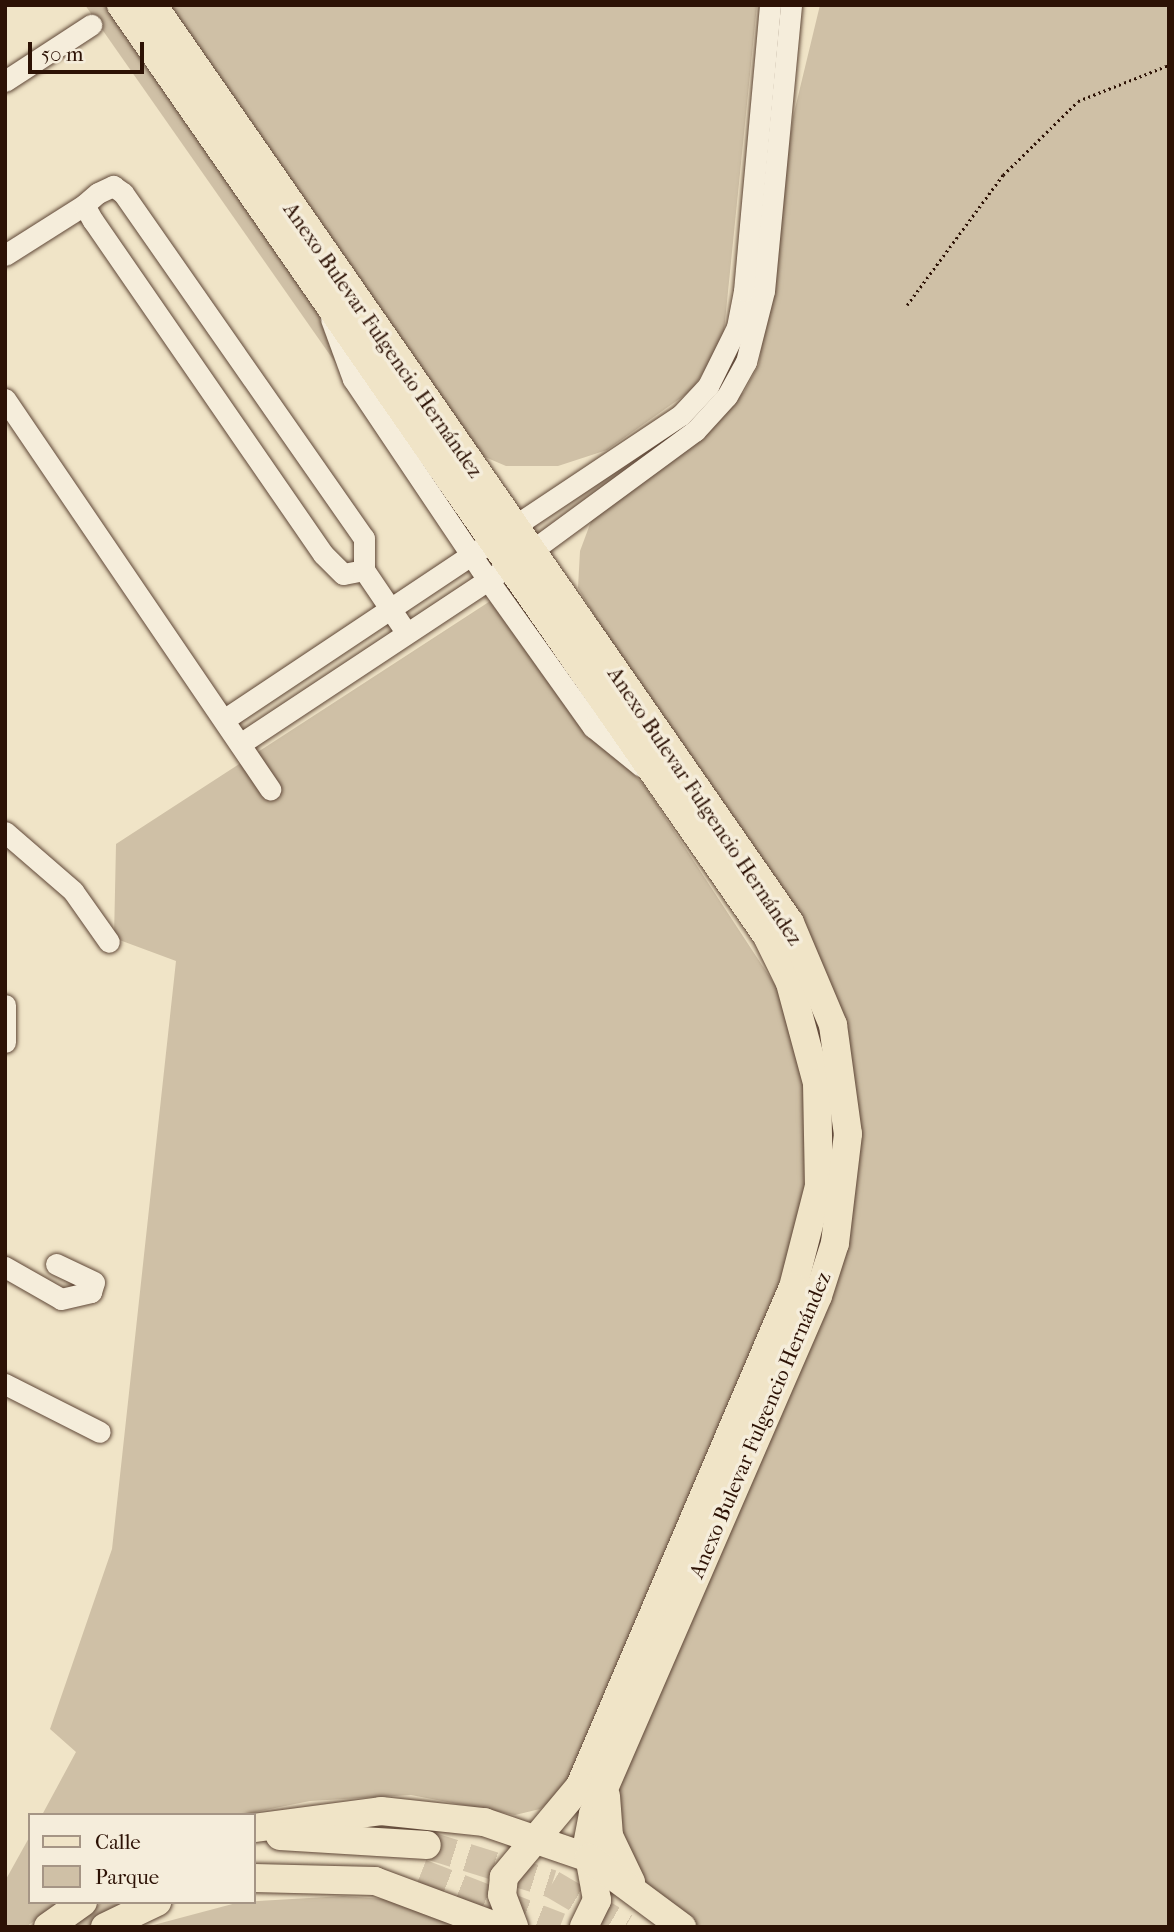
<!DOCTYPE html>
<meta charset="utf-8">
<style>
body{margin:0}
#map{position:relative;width:1174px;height:1932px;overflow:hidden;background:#f0e4c7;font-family:"IM FELL French Canon",serif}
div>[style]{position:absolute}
.green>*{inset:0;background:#cfc0a6}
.major-tunnel>*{height:28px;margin-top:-14px;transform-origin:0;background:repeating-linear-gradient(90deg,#d3c4aa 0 28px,transparent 0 42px)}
.path>*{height:2.5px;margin-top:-1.25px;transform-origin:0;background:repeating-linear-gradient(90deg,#2d1205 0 2px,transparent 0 5.5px)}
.roads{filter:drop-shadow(0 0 2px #5e4636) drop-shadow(0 0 2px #5e4636)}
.minor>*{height:21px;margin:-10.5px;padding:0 10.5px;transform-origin:10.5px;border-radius:10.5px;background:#f5eddb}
.major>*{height:28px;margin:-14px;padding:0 14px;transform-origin:14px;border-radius:14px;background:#f0e4c7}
span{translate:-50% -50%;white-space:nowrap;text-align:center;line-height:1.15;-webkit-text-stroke:7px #f5eddb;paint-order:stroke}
.street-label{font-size:21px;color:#2d1205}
.frame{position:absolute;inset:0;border:7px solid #2d1205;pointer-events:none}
.legend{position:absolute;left:28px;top:1813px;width:228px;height:91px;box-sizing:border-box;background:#f5eddb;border:2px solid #a59585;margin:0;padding:9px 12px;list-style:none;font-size:21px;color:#2d1205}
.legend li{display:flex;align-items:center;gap:14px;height:35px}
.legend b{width:35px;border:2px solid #a59585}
.scale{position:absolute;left:28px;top:42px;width:116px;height:32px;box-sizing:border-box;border:4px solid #2d1205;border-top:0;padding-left:9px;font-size:21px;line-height:24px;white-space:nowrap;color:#2d1205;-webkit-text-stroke:5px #f5eddb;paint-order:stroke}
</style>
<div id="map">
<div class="green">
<i style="clip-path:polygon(85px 5px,110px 5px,313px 301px,337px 365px)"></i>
<i style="clip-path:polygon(166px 5px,757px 5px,723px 341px,692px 390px,607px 450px,558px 466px,506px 466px,478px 454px)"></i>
<i style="clip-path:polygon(820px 5px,1169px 5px,1169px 1927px,695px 1927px,630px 1868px,611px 1808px,832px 1281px,848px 1038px,578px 588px,580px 551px,596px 508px,744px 392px,759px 364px,793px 117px)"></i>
<i style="clip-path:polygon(498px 596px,562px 701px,644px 785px,777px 988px,800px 1056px,813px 1123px,810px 1195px,788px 1265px,568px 1788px,540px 1809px,515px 1815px,411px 1795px,310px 1801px,241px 1815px,42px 1815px,76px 1752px,50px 1729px,112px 1549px,176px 961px,114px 938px,116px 844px)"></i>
<i style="clip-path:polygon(30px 1836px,30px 1902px,59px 1902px,26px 1927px,5px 1927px,5px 1881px)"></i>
<i style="clip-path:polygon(343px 1896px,411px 1901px,476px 1927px,146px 1927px,240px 1902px)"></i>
<i style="clip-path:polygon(103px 1902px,135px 1902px,86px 1927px,65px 1927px)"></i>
</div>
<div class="major-tunnel">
<i style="left:427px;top:1845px;width:131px;rotate:17.3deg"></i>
<i style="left:552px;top:1884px;width:85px;rotate:30.5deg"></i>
<i style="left:421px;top:1873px;width:149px;rotate:21.2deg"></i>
</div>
<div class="path">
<i style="left:907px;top:305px;width:162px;rotate:-53.6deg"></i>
<i style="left:1003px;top:175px;width:105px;rotate:-44.6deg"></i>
<i style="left:1078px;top:101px;width:98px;rotate:-21.6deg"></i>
</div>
<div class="roads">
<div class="minor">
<i style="left:5px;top:81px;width:103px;rotate:-33.1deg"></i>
<i style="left:5px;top:255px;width:93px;rotate:-32.3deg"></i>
<i style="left:331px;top:319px;width:64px;rotate:69.9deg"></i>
<i style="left:353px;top:379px;width:242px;rotate:56.1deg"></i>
<i style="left:488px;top:580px;width:181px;rotate:54.5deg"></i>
<i style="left:593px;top:727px;width:62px;rotate:39.1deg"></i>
<i style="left:5px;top:399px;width:472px;rotate:55.8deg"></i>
<i style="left:364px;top:570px;width:21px;rotate:169deg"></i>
<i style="left:343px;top:574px;width:28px;rotate:-135deg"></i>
<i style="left:323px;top:554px;width:405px;rotate:-124.6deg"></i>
<i style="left:93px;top:221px;width:18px;rotate:-119deg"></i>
<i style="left:84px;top:205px;width:18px;rotate:-41deg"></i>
<i style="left:98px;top:193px;width:17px;rotate:-25deg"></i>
<i style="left:113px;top:186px;width:12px;rotate:35deg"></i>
<i style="left:123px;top:193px;width:421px;rotate:55.1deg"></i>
<i style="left:364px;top:538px;width:32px;rotate:90deg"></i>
<i style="left:364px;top:570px;width:75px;rotate:55.9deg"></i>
<i style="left:225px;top:719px;width:548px;rotate:-33.69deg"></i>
<i style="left:681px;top:415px;width:40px;rotate:-47deg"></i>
<i style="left:708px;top:386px;width:66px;rotate:-63.8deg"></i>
<i style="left:737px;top:327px;width:37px;rotate:-79deg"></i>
<i style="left:744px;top:291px;width:287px;rotate:-84.8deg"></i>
<i style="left:240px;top:744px;width:348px;rotate:-33.5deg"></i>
<i style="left:530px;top:552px;width:205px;rotate:-36.3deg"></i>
<i style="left:695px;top:431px;width:47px;rotate:-47.6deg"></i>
<i style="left:727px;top:396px;width:39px;rotate:-61deg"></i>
<i style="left:746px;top:362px;width:73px;rotate:-75.8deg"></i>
<i style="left:764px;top:291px;width:287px;rotate:-84.6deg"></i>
<i style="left:5px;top:832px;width:90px;rotate:40.9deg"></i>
<i style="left:73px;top:891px;width:62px;rotate:54.8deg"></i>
<i style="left:5px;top:1005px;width:37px;rotate:90deg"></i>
<i style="left:5px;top:1267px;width:64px;rotate:29.7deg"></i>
<i style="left:61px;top:1299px;width:31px;rotate:-13deg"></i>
<i style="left:91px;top:1292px;width:10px;rotate:-73deg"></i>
<i style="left:94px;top:1282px;width:42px;rotate:-154.7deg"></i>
<i style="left:5px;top:1384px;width:106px;rotate:26.8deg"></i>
</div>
<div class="major">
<i style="left:121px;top:5px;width:1133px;rotate:55.24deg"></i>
<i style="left:767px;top:936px;width:52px;rotate:63.9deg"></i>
<i style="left:790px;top:983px;width:104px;rotate:74.9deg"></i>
<i style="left:817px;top:1083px;width:103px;rotate:88.9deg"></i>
<i style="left:819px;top:1186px;width:104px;rotate:104.4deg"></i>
<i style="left:793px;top:1287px;width:543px;rotate:113.12deg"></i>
<i style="left:580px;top:1786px;width:119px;rotate:129.9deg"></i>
<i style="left:504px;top:1877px;width:18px;rotate:96deg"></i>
<i style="left:502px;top:1895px;width:34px;rotate:69deg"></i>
<i style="left:153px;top:5px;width:1117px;rotate:55.24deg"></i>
<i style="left:790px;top:923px;width:111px;rotate:67.1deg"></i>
<i style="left:833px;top:1025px;width:110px;rotate:82.2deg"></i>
<i style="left:848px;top:1134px;width:110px;rotate:96.8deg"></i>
<i style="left:835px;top:1243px;width:56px;rotate:107.8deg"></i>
<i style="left:818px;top:1296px;width:565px;rotate:113.48deg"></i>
<i style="left:593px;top:1814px;width:32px;rotate:101deg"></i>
<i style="left:587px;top:1845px;width:56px;rotate:79.7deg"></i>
<i style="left:597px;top:1900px;width:30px;rotate:116deg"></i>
<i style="left:606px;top:1796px;width:40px;rotate:85.7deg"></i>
<i style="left:609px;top:1836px;width:51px;rotate:64.4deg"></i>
<i style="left:254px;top:1828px;width:128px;rotate:-7.6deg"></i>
<i style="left:381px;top:1811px;width:104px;rotate:6.1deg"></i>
<i style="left:484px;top:1822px;width:111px;rotate:18.9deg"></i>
<i style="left:589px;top:1858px;width:116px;rotate:36.6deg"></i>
<i style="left:280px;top:1836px;width:147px;rotate:3.5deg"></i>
<i style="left:254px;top:1878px;width:121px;rotate:1.4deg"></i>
<i style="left:375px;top:1881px;width:131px;rotate:20.5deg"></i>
<i style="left:48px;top:1927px;width:43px;rotate:-35.5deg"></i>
<i style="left:105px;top:1927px;width:58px;rotate:-25.7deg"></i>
</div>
</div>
<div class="street-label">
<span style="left:383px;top:340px;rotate:55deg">Anexo Bulevar Fulgencio Hernández</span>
<span style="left:705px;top:806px;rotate:56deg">Anexo Bulevar Fulgencio Hernández</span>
<span style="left:760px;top:1425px;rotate:-67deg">Anexo Bulevar Fulgencio Hernández</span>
</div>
<div class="frame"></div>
<ul class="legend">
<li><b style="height:9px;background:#f0e4c7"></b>Calle</li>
<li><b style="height:19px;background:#cfc0a6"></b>Parque</li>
</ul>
<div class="scale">50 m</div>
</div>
